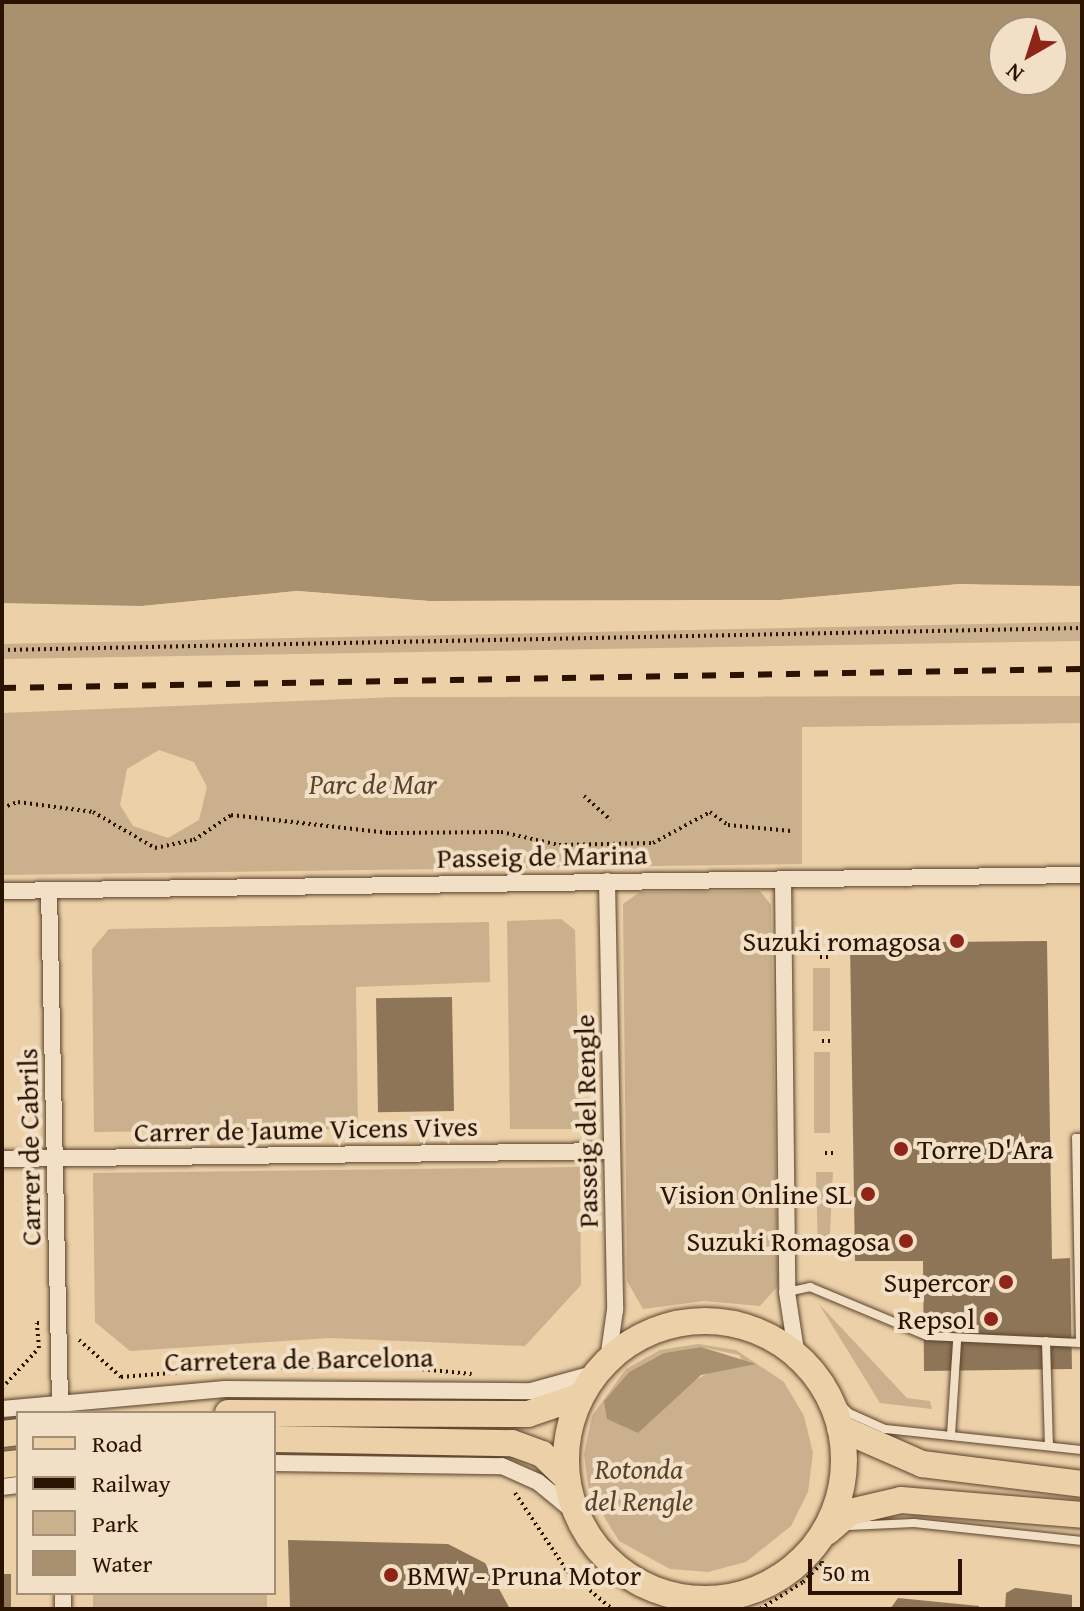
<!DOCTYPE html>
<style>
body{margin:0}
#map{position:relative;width:1084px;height:1611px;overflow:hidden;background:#ebd0a8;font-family:"Gentium Book Plus",serif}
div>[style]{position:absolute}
.green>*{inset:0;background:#cab08c;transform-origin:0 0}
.water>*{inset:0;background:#a9906f}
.pier>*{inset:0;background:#ebd0a8}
.building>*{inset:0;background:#8e7558;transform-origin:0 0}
.path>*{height:4px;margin-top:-2px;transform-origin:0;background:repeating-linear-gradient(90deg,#2a1301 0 2px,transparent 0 6px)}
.roads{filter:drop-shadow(0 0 2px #5a422b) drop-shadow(0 0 2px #5a422b)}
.lane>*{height:8px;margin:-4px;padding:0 4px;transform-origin:4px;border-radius:4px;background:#f2e0c6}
.street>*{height:16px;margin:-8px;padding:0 8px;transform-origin:8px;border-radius:8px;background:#f2e0c6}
.primary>*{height:26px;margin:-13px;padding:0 13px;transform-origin:13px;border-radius:13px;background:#ebd0a8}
.primary>.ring{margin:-13px;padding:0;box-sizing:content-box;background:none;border:26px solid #ebd0a8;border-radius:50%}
.rail>*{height:6px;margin-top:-3px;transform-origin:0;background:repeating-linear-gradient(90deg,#2a1301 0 14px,transparent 0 28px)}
.dots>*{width:22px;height:22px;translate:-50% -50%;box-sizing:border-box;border:4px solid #f2e0c6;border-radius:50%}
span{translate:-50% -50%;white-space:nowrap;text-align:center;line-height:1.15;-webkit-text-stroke:8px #f2e0c6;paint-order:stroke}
.park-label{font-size:28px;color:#5a422b;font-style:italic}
.street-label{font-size:28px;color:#2a1301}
.poi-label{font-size:28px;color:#2a1301}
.right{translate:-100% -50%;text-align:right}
.left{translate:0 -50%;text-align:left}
.frame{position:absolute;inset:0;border:4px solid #2a1301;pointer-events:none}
.legend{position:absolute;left:16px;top:1411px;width:260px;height:184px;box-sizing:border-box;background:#f2e0c6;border:2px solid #a28e77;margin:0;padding:10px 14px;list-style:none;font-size:24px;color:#2a1301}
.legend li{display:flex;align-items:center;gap:16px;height:40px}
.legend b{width:40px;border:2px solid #a28e77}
.north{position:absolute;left:988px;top:16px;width:80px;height:80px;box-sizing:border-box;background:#f2e0c6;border:2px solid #a28e77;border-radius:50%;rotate:219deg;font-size:22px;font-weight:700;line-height:32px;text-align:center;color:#2a1301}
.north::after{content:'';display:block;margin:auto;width:28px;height:36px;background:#8f2418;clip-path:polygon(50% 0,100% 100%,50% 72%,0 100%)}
.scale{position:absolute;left:808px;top:1559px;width:154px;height:36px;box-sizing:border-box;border:4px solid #2a1301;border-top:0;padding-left:10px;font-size:24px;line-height:28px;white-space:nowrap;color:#2a1301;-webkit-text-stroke:6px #f2e0c6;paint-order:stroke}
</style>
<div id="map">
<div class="green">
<i style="clip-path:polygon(1082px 622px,1082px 641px,2px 659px,2px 644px)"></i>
<i style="clip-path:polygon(evenodd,1082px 696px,1082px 723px,802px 727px,802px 864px,2px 875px,2px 713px,398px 697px,1082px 696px,159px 750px,194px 762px,207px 787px,199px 820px,168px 838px,133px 826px,120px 805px,127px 769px,159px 750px)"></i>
<i style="clip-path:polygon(760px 891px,771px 905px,778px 1286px,760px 1306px,704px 1301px,643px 1309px,627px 1281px,623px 904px,640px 892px)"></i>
<i style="clip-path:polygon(561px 919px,575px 930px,580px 1129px,510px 1129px,507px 921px)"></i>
<i style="clip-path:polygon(489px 922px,490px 982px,356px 987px,358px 1129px,94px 1132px,92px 949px,109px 929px)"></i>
<i style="left:813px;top:968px;width:17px;height:63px"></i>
<i style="left:814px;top:1052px;width:16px;height:81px"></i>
<i style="clip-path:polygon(580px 1167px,581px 1285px,525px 1346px,329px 1338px,130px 1351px,95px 1322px,93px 1173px)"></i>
<i style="clip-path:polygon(816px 1172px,833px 1172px,829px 1252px,818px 1252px)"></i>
<i style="clip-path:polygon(819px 1304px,907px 1398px,930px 1401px,932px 1409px,880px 1403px)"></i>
<i style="clip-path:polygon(evenodd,698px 1344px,736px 1350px,784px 1382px,804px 1416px,813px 1453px,808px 1492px,791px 1526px,746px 1562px,708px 1572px,670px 1569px,619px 1541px,589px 1492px,584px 1454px,592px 1416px,626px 1369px,660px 1350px,698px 1344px,701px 1347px,739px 1355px,746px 1366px,719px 1368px,685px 1385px,638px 1433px,604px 1401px,629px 1372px,664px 1353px,701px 1347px)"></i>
<i style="left:93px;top:1593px;width:174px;height:16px"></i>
</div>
<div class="water">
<i style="clip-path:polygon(evenodd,2px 2px,1082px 2px,1082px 586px,960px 584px,780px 600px,429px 601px,297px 591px,142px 606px,2px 603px,2px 2px,1004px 32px,1052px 32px,1052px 80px,1004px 80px,1004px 32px)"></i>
<i style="clip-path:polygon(701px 1347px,756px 1364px,701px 1375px,638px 1433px,607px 1419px,604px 1401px,629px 1372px,664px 1353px)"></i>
</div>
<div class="pier">
<i style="clip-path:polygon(960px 584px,1082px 590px,960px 588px,780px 604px,429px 605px,297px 595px,142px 610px,2px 607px,142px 606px,297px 591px,429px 601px,780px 600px)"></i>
</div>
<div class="building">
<i style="clip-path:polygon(1047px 941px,1052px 1259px,1070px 1258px,1072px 1369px,924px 1371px,923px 1261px,855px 1261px,850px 943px)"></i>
<i style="left:452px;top:997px;width:114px;height:76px;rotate:89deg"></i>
<i style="clip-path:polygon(288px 1540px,448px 1544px,485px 1563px,510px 1609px,290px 1609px)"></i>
<i style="left:11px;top:1574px;width:35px;height:9px;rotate:90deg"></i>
<i style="clip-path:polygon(1015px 1588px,1072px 1595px,1072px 1609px,1005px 1609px,1006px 1593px)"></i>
<i style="clip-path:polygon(898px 1598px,979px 1606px,979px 1609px,890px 1609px)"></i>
</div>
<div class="path">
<i style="left:2px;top:650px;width:1080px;rotate:-1.17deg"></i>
<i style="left:584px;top:796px;width:36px;rotate:42deg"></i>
<i style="left:2px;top:808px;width:17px;rotate:-21deg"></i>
<i style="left:18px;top:802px;width:76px;rotate:7.6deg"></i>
<i style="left:93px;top:812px;width:72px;rotate:30.1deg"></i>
<i style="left:155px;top:848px;width:40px;rotate:-12deg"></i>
<i style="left:194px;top:840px;width:45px;rotate:-34deg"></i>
<i style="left:231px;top:815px;width:159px;rotate:6.5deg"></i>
<i style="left:389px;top:833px;width:112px;rotate:-0.5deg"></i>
<i style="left:501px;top:832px;width:59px;rotate:12.6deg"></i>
<i style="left:559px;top:845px;width:94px;rotate:-1.2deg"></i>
<i style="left:653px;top:843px;width:65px;rotate:-28.5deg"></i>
<i style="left:710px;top:812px;width:22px;rotate:36deg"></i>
<i style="left:728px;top:825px;width:63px;rotate:5.4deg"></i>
<i style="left:820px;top:957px;width:10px"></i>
<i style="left:822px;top:1041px;width:10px"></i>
<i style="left:825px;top:1153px;width:10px"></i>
<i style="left:79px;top:1340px;width:56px;rotate:41.4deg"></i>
<i style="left:121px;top:1377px;width:62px;rotate:-4.6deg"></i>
<i style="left:227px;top:1369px;width:153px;rotate:-1.5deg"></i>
<i style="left:380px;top:1365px;width:92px;rotate:5.6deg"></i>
<i style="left:2px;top:1388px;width:54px;rotate:-47.2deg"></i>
<i style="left:39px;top:1348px;width:25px;rotate:-95deg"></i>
<i style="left:37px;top:1323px;width:6px"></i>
<i style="left:515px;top:1493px;width:94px;rotate:56.3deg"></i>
<i style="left:567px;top:1571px;width:59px;rotate:40.2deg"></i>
<i style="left:760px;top:1609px;width:51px;rotate:-32.1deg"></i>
<i style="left:803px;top:1582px;width:27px;rotate:-45deg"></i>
<i style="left:822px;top:1563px;width:12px;rotate:-99deg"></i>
</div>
<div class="roads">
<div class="lane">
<i style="left:787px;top:1292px;width:24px;rotate:-12deg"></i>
<i style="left:810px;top:1287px;width:127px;rotate:22.7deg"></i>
<i style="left:927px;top:1336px;width:153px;rotate:2.6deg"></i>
<i style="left:1080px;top:1343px;width:205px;rotate:-91.1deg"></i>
<i style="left:1076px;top:1138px;width:6px"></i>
<i style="left:1046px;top:1341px;width:105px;rotate:88.4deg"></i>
<i style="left:821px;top:1384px;width:40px;rotate:46deg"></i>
<i style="left:849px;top:1413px;width:39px;rotate:24deg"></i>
<i style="left:885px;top:1429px;width:198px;rotate:6.1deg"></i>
<i style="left:951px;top:1435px;width:94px;rotate:-86.3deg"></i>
<i style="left:848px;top:1526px;width:66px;rotate:-2.6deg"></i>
<i style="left:914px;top:1523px;width:169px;rotate:6.1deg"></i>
</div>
<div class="street">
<i style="left:783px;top:879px;width:413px;rotate:89.4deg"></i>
<i style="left:787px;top:1292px;width:66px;rotate:81.3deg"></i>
<i style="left:607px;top:881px;width:429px;rotate:88.9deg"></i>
<i style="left:615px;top:1310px;width:50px;rotate:98deg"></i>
<i style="left:49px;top:890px;width:514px;rotate:88.77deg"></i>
<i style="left:2px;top:891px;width:1080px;rotate:-0.85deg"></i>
<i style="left:2px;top:1159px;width:609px;rotate:-0.75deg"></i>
<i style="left:2px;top:1409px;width:224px;rotate:-5.1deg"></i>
<i style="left:225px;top:1389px;width:306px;rotate:0.4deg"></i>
<i style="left:531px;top:1391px;width:67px;rotate:-15.5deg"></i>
<i style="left:274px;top:1463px;width:228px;rotate:0.8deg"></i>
<i style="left:502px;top:1466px;width:39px;rotate:24deg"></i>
<i style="left:538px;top:1482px;width:50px;rotate:39.4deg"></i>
<i style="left:2px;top:1487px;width:16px;rotate:-7deg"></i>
<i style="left:63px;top:1593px;width:16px;rotate:90deg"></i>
</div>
<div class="primary">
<i class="ring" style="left:566px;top:1321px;width:252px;height:252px"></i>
<i style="left:228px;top:1413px;width:300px;rotate:0.2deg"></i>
<i style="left:528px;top:1414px;width:56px;rotate:-18.8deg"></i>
<i style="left:840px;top:1428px;width:90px;rotate:23.7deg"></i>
<i style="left:922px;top:1464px;width:161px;rotate:7.1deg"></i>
<i style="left:2px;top:1434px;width:16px;rotate:-7deg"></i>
<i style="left:274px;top:1439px;width:238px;rotate:1deg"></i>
<i style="left:512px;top:1443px;width:32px;rotate:20deg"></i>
<i style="left:542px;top:1454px;width:35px;rotate:44deg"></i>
<i style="left:2px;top:1465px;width:16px;rotate:-7deg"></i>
<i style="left:827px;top:1532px;width:30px;rotate:-41deg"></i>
<i style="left:850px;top:1512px;width:52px;rotate:-13.2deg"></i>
<i style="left:901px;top:1500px;width:182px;rotate:4.7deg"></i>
</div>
</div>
<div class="rail">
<i style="left:2px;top:688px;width:1080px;rotate:-1.01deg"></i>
</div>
<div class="dots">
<i style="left:957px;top:941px;background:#8f2418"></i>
<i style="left:901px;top:1149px;background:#8f2418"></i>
<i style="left:868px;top:1194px;background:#8f2418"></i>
<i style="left:906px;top:1241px;background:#8f2418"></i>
<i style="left:1006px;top:1282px;background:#8f2418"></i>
<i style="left:991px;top:1319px;background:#8f2418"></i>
<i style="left:391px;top:1575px;background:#8f2418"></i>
</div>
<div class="park-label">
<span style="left:373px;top:784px">Parc de Mar</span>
<span style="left:639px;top:1485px">Rotonda<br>del Rengle</span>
</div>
<div class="street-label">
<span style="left:542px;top:856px;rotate:-1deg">Passeig de Marina</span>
<span style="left:586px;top:1121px;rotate:-91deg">Passeig del Rengle</span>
<span style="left:306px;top:1129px;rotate:-1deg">Carrer de Jaume Vicens Vives</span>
<span style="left:29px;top:1147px;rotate:-91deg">Carrer de Cabrils</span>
<span style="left:299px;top:1359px;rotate:-1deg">Carretera de Barcelona</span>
</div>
<div class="poi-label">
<span class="right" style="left:941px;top:941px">Suzuki romagosa</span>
<span class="left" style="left:917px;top:1149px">Torre D'Ara</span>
<span class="right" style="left:852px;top:1194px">Vision Online SL</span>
<span class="right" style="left:890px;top:1241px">Suzuki Romagosa</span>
<span class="right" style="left:990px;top:1282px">Supercor</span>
<span class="right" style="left:975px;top:1319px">Repsol</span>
<span class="left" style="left:407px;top:1575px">BMW - Pruna Motor</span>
</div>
<div class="frame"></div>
<ul class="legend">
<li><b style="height:10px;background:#ebd0a8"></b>Road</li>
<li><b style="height:10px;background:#2a1301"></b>Railway</li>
<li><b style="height:22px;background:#cab08c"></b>Park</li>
<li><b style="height:22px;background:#a9906f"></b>Water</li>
</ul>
<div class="north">N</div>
<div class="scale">50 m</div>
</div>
